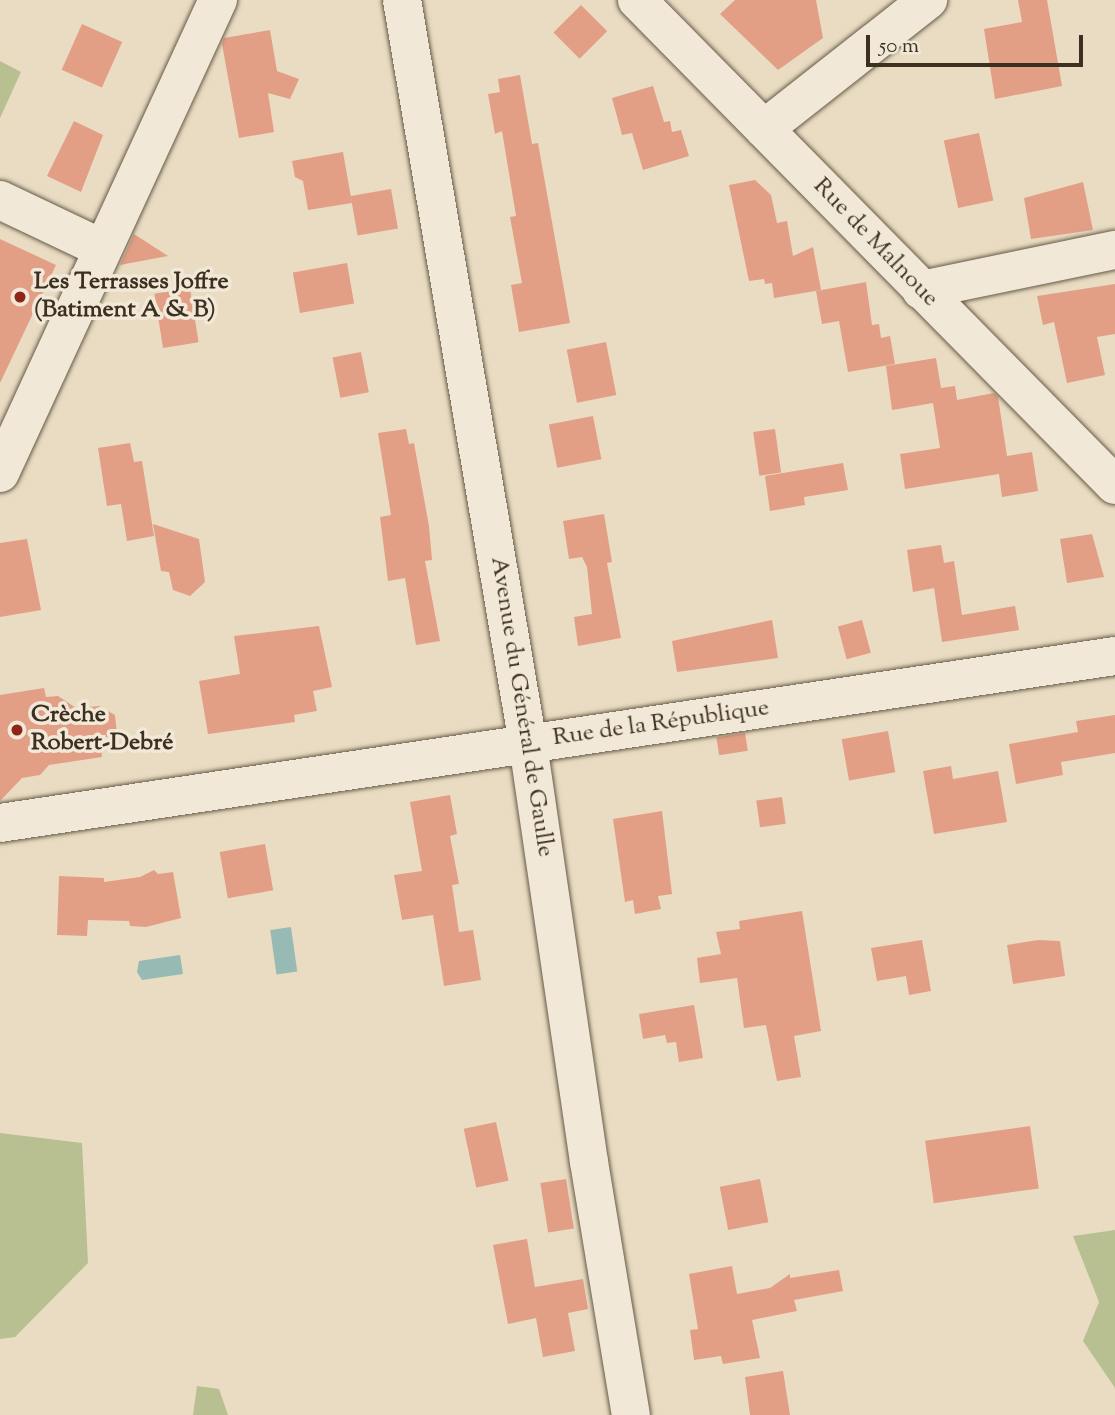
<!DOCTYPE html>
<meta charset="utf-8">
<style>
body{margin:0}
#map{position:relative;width:1115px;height:1415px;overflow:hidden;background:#e9dcc2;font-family:"Sorts Mill Goudy",serif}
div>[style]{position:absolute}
.green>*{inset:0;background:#b8c092}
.water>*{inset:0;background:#97bbb4;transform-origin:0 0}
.building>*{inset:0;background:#e29f86;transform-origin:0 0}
.roads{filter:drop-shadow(0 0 2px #675b49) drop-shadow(0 0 2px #675b49)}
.minor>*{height:38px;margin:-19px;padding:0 19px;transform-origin:19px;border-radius:19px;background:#f1e8d7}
.dots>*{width:19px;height:19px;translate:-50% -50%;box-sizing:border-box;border:4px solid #f1e8d7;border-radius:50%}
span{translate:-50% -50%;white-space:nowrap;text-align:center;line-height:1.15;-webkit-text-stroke:7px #f1e8d7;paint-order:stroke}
.street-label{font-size:24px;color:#3c3021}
.poi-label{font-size:24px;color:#3c3021;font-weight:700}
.left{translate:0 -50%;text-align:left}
.scale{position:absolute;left:866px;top:35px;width:217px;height:32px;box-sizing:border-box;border:4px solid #3c3021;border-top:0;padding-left:9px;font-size:21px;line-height:24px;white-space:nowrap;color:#3c3021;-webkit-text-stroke:5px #f1e8d7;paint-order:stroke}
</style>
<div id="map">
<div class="green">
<i style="clip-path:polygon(0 61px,21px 72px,0 118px)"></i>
<i style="clip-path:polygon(0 1133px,82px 1143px,88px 1263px,15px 1337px,0 1339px)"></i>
<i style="clip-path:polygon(1115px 1230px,1115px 1388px,1083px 1341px,1099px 1302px,1073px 1236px)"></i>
<i style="clip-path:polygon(197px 1386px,219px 1389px,228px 1415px,193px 1415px)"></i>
</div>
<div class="water">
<i style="left:291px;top:927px;width:45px;height:21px;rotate:82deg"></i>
<i style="clip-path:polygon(180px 955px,183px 974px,142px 980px,137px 972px,139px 961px)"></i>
</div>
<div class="building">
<i style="clip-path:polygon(735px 0,816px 0,823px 38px,778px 70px,720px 14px)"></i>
<i style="clip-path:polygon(1018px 0,1047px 0,1062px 86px,995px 99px,984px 29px,1022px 22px)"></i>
<i style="left:581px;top:5px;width:37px;height:39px;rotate:45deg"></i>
<i style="left:82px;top:24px;width:44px;height:50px;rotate:24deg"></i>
<i style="clip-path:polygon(270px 30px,277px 71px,299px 79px,290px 99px,268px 93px,274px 132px,239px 138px,222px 44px,224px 38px)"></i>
<i style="clip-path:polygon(520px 75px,532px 144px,538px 143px,570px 323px,519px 332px,511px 285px,522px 283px,510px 217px,516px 216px,502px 131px,495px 134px,488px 94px,500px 92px,498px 79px)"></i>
<i style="clip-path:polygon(653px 86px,664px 122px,670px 121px,672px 132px,681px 130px,689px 156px,643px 170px,632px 133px,622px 135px,612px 98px)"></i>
<i style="clip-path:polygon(74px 121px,103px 135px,81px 192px,47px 176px)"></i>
<i style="left:979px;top:133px;width:69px;height:36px;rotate:78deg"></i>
<i style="clip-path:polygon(343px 152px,352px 203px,308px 210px,303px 181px,295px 177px,292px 161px)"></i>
<i style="clip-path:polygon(755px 180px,771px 195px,777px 223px,787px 221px,793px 256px,813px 247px,821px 290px,774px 298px,772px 283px,765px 284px,764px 279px,749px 281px,729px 185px)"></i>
<i style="clip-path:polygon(1083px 182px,1093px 230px,1031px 239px,1024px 198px)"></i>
<i style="left:391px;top:189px;width:40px;height:41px;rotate:80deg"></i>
<i style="clip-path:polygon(134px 234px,168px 256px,120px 265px)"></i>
<i style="clip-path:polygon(0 239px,56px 265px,0 383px)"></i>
<i style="left:347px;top:263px;width:41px;height:55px;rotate:80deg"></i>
<i style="clip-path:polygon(866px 282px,872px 325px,879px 324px,881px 338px,890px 336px,895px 364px,848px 372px,839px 321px,822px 324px,816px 291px)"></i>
<i style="clip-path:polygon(1115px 284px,1115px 334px,1097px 337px,1105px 375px,1067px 383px,1054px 322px,1043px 325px,1037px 296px)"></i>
<i style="left:190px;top:288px;width:55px;height:36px;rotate:81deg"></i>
<i style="left:606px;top:342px;width:54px;height:40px;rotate:79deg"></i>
<i style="left:361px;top:352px;width:41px;height:29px;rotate:79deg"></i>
<i style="clip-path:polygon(936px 358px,941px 388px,955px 386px,957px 400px,994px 393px,998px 397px,1007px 456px,1032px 452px,1038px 491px,1002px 497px,999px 474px,905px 489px,900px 454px,940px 448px,933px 403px,892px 410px,886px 366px)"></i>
<i style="left:593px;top:416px;width:44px;height:45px;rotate:79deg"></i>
<i style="clip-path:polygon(406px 429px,409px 444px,414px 443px,429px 526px,432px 560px,425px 561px,440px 641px,416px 645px,405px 578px,388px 581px,380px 517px,391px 515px,378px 433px)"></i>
<i style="left:775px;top:429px;width:44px;height:22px;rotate:82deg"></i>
<i style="clip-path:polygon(130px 443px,134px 462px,142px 461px,154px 536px,127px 541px,121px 504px,107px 506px,98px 448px)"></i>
<i style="clip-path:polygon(843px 463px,848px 490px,804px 497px,805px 505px,770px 511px,765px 476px)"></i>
<i style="clip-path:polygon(604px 514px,612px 562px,607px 563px,621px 638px,578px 646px,574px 617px,592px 614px,587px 567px,582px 557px,569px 559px,563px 521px)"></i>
<i style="clip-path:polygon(153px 524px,199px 539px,205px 582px,190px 596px,173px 590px,169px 572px,161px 571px)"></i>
<i style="clip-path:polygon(1092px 534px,1104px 577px,1067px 583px,1060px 539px)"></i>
<i style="clip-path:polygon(27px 539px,41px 610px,0 617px,0 543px)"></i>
<i style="clip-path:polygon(941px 545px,944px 563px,954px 561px,962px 615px,1015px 606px,1019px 630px,942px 642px,934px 588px,913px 592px,907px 550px)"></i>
<i style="clip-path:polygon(772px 620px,778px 658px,677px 672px,672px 641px)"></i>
<i style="left:862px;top:620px;width:34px;height:25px;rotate:75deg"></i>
<i style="clip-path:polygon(319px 626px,332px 687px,313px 691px,317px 711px,294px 715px,295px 722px,208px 734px,199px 681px,240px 674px,234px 636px)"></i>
<i style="clip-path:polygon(44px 688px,46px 697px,58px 696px,76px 708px,99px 706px,115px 715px,117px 735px,100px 738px,102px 757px,49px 765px,40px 775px,22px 778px,0 801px,0 695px)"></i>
<i style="clip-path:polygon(1115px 715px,1115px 753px,1061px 762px,1063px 775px,1016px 784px,1009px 744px,1078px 732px,1076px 721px)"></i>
<i style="left:888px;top:731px;width:42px;height:47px;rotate:80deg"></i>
<i style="left:745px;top:733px;width:18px;height:29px;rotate:81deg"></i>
<i style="clip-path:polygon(951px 766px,953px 779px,998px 771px,1007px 822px,934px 834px,923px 771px)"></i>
<i style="clip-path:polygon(450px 795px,457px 834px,450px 836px,459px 884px,452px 885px,459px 932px,473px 930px,481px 980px,444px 986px,433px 915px,402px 920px,394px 875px,422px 871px,410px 802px)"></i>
<i style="left:782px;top:797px;width:27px;height:26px;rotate:82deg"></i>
<i style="clip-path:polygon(662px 811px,672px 894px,658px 896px,661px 909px,635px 914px,633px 900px,625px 902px,613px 819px)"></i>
<i style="left:265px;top:844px;width:47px;height:46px;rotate:80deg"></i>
<i style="clip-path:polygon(154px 870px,158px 874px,173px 872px,181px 918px,146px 927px,130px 926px,129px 921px,88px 920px,87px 936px,57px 935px,59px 876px,104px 878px,104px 882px,140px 877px)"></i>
<i style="clip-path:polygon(802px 911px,821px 1031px,794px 1036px,801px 1077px,777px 1081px,766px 1025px,744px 1028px,737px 978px,700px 983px,697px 958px,721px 954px,716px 932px,740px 929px,739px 921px)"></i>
<i style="clip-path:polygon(922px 940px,931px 991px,909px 995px,906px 976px,877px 981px,871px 948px)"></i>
<i style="clip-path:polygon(1038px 940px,1060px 941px,1065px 976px,1013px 984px,1007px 945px)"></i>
<i style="clip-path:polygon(694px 1005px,703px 1058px,679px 1062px,676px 1042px,667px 1043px,665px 1035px,643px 1039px,639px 1014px)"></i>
<i style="left:496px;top:1122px;width:60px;height:33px;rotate:78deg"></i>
<i style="left:1030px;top:1126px;width:63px;height:106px;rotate:82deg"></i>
<i style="left:566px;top:1179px;width:50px;height:26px;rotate:81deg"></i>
<i style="left:760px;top:1179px;width:44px;height:41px;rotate:79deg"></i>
<i style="clip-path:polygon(527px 1239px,535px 1287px,583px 1279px,588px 1309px,568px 1313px,575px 1351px,543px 1357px,536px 1318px,508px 1324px,493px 1245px)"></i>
<i style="clip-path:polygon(732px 1266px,737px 1294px,770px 1288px,790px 1274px,790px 1278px,839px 1270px,843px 1291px,794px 1300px,797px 1311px,752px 1320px,760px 1358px,723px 1364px,721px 1356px,694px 1360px,690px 1330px,698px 1329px,689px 1274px)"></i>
<i style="clip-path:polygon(783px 1371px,790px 1415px,750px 1415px,745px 1377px)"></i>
</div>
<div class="roads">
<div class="minor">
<i style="left:402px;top:0;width:755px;rotate:80.39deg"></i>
<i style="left:528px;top:744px;width:422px;rotate:81.7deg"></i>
<i style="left:589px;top:1162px;width:256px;rotate:80.6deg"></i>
<i style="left:637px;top:0;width:681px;rotate:45.42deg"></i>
<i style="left:764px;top:129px;width:209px;rotate:-38.2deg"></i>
<i style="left:0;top:200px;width:112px;rotate:25.4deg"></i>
<i style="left:921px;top:290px;width:198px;rotate:-11.7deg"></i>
<i style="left:0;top:473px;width:521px;rotate:-65.26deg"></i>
<i style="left:0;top:823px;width:1127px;rotate:-8.52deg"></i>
</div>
</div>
<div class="dots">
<i style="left:20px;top:297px;background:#8f2418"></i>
<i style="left:17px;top:730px;background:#8f2418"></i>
</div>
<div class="street-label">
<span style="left:875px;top:243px;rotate:46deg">Rue de Malnoue</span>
<span style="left:521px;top:707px;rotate:81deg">Avenue du Général de Gaulle</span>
<span style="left:661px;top:724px;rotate:-8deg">Rue de la République</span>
</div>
<div class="poi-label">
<span class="left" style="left:34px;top:297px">Les Terrasses Joffre<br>(Batiment A &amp; B)</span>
<span class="left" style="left:31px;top:730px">Crèche<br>Robert-Debré</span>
</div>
<div class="scale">50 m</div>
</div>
